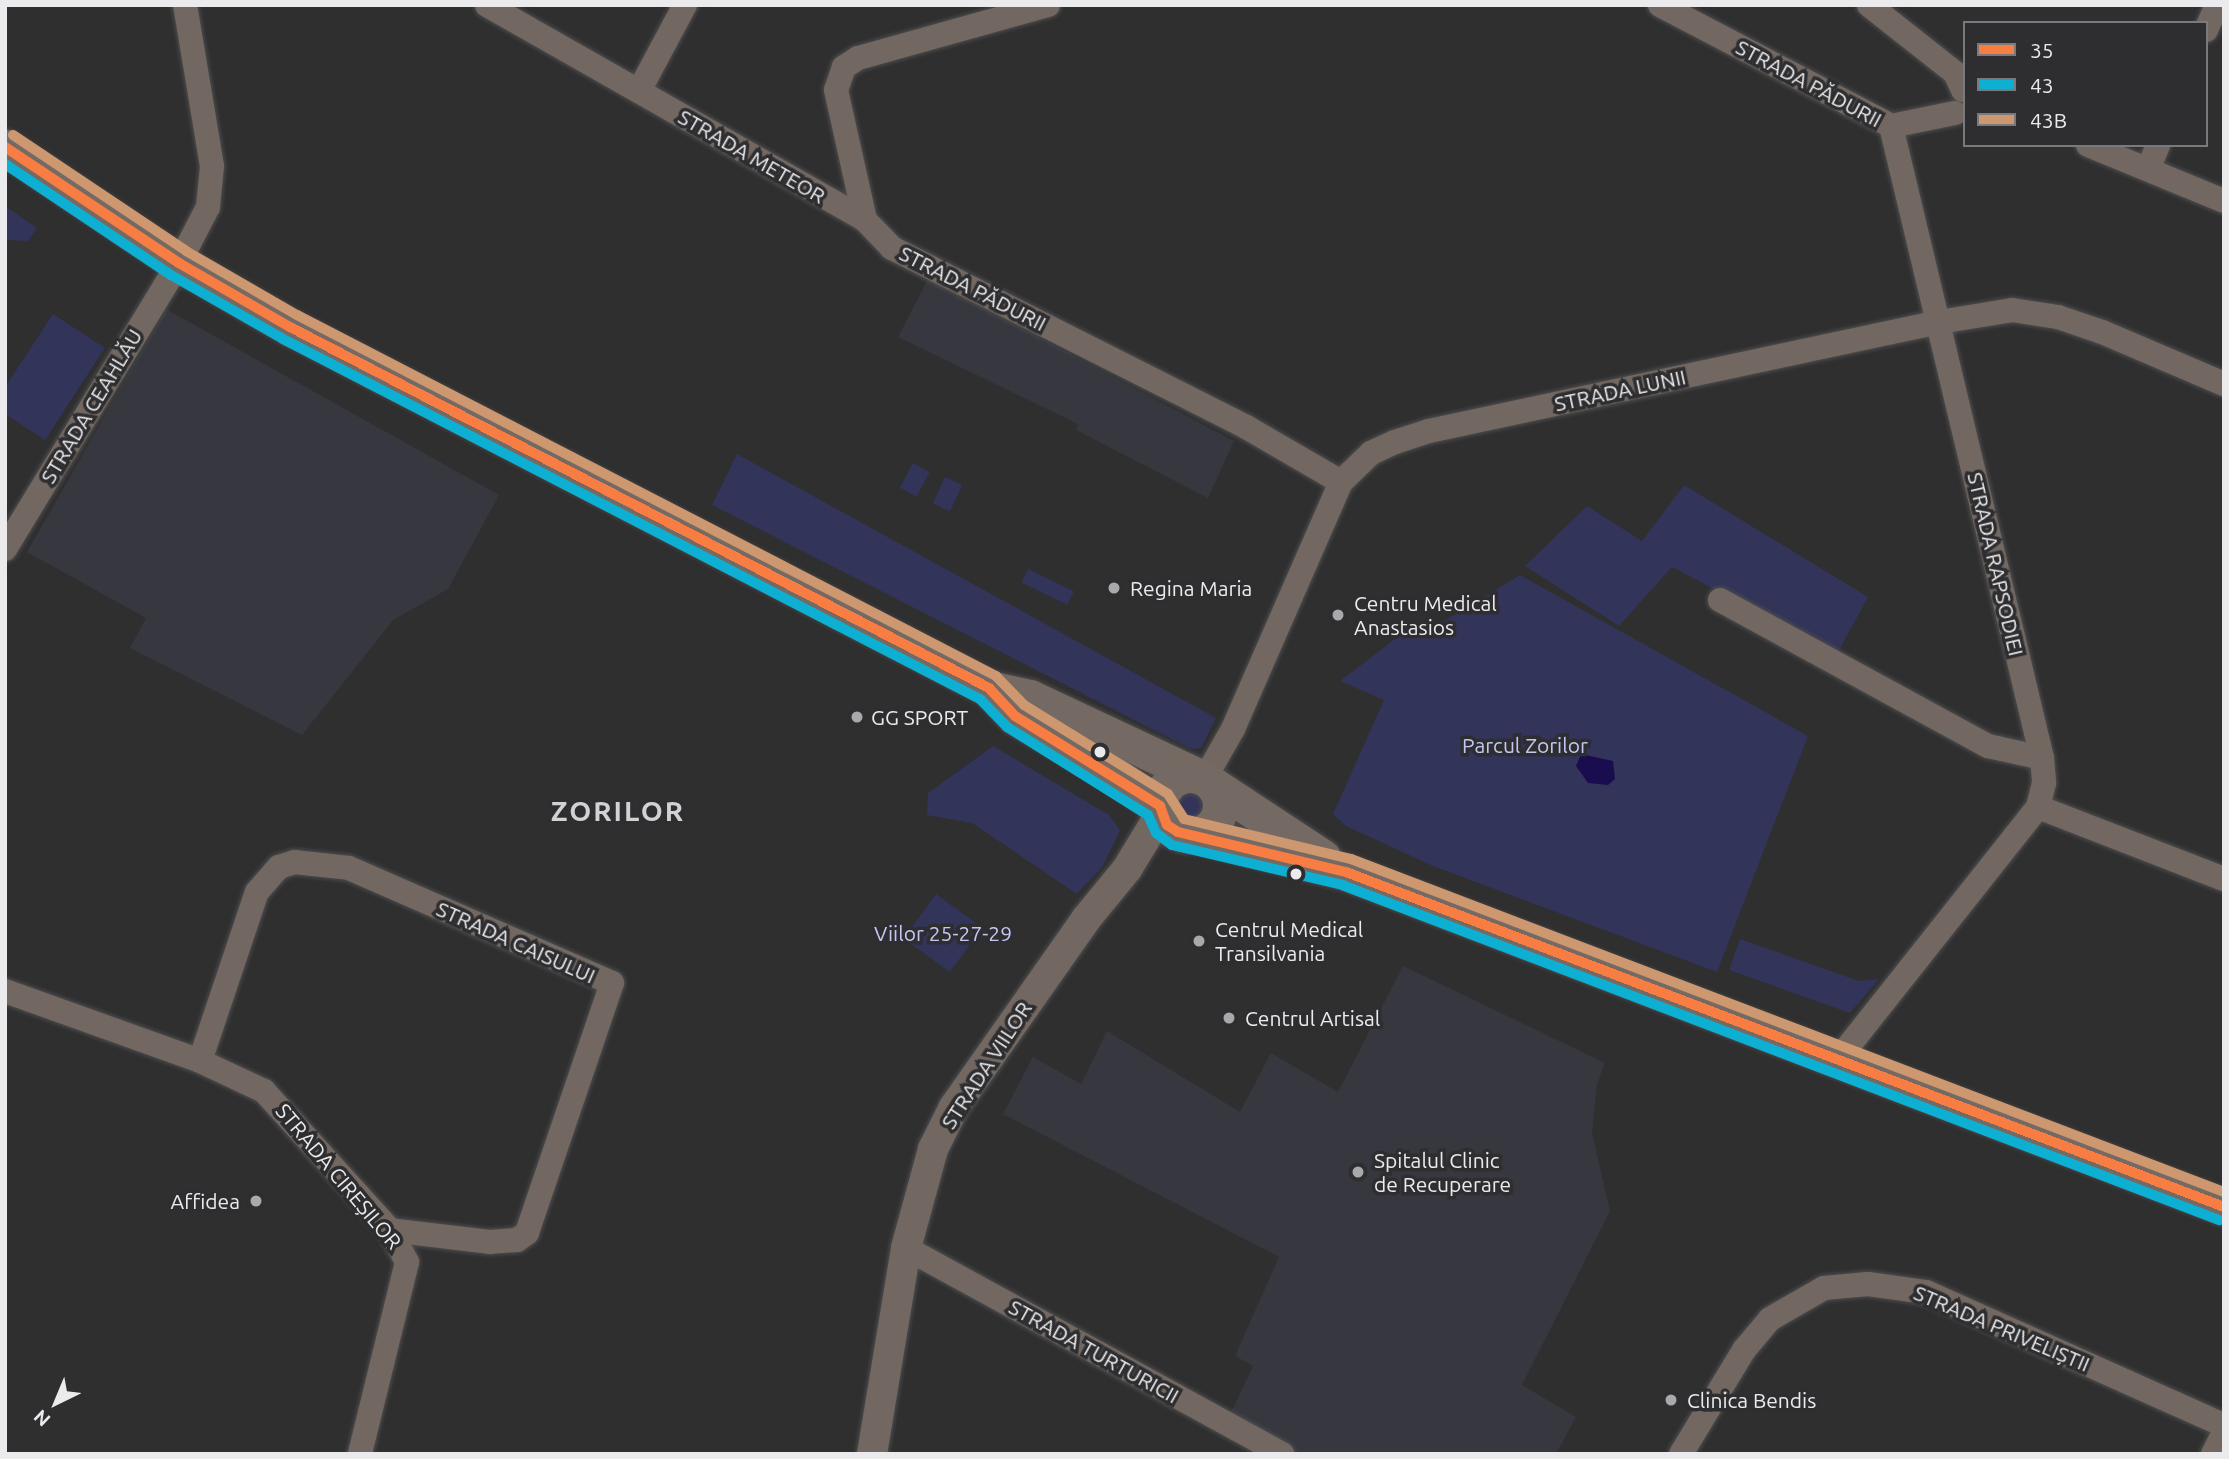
<!DOCTYPE html>
<meta charset="utf-8">
<style>
body{margin:0}
#map{position:relative;width:2229px;height:1459px;overflow:hidden;background:#2f2f30;font-family:Ubuntu,sans-serif}
div>[style]{position:absolute}
.built>*{inset:0;background:#37383f}
.green>*{inset:0;background:#323459;transform-origin:0 0}
.round{border-radius:50%}
.water>*{inset:0;background:#1a0d4f}
.roads{filter:drop-shadow(0 0 2px #4d4d4e) drop-shadow(0 0 2px #4d4d4e)}
.minor>*{height:24px;margin:-12px;padding:0 12px;transform-origin:12px;border-radius:12px;background:#726861}
.tertiary>*{height:30px;margin:-15px;padding:0 15px;transform-origin:15px;border-radius:15px;background:#726861}
.secondary>*{height:35px;margin:-17.5px;padding:0 17.5px;transform-origin:17.5px;border-radius:17.5px;background:#756a63}
.secondary>.ring{margin:-17.5px;padding:0;box-sizing:content-box;background:none;border:35px solid #756a63;border-radius:50%}
.bus-1>*{height:10px;margin:-5px;padding:0 5px;transform-origin:5px;border-radius:5px;background:#f77d43}
.bus-2>*{height:10px;margin:-5px;padding:0 5px;transform-origin:5px;border-radius:5px;background:#0dafd3}
.bus-3>*{height:10px;margin:-5px;padding:0 5px;transform-origin:5px;border-radius:5px;background:#cd976f}
.dots>*{width:19px;height:19px;translate:-50% -50%;box-sizing:border-box;border:4px solid #2e2e31;border-radius:50%}
span{translate:-50% -50%;white-space:nowrap;text-align:center;line-height:1.15;-webkit-text-stroke:7px #2e2e31;paint-order:stroke}
.street-label{font-size:21px;color:#ebebed}
.poi-label{font-size:21px;color:#ebebed}
.left{translate:0 -50%;text-align:left}
.right{translate:-100% -50%;text-align:right}
.park-label{font-size:21px;color:#c3c7f2}
.district-label{font-size:28px;color:#d2d2d5;font-weight:700;letter-spacing:2px}
.frame{position:absolute;inset:0;border:7px solid #ebebed;pointer-events:none}
.legend{position:absolute;left:1963px;top:21px;width:245px;height:126px;box-sizing:border-box;background:#2e2e31;border:2px solid #7a7a7c;margin:0;padding:9px 12px;list-style:none;font-size:21px;color:#ebebed}
.legend li{display:flex;align-items:center;gap:14px;height:35px}
.legend b{width:35px;border:2px solid #7a7a7c}
.north{position:absolute;left:21px;top:1368px;width:70px;height:70px;-webkit-text-stroke:5px #2e2e31;paint-order:stroke;rotate:223deg;font-size:19px;font-weight:700;line-height:28px;text-align:center;color:#ebebed}
.north::after{content:'';display:block;margin:auto;width:24px;height:32px;background:#ebebed;clip-path:polygon(50% 0,100% 100%,50% 72%,0 100%)}
</style>
<div id="map">
<div class="built">
<i style="clip-path:polygon(928px 279px,1234px 441px,1208px 498px,1076px 430px,1078px 424px,898px 337px)"></i>
<i style="clip-path:polygon(166px 309px,499px 495px,448px 589px,393px 620px,302px 735px,130px 648px,146px 618px,27px 552px)"></i>
<i style="clip-path:polygon(1403px 966px,1605px 1063px,1597px 1084px,1592px 1133px,1610px 1211px,1522px 1385px,1576px 1417px,1556px 1454px,1282px 1454px,1226px 1423px,1253px 1366px,1235px 1356px,1279px 1257px,1003px 1114px,1033px 1057px,1081px 1084px,1107px 1031px,1240px 1112px,1271px 1053px,1338px 1092px)"></i>
</div>
<div class="green">
<i style="clip-path:polygon(5px 206px,37px 228px,28px 241px,5px 240px)"></i>
<i style="clip-path:polygon(53px 314px,105px 348px,45px 440px,5px 414px,5px 387px)"></i>
<i style="clip-path:polygon(737px 454px,1216px 718px,1201px 748px,1191px 749px,712px 505px)"></i>
<i style="left:913px;top:463px;width:19px;height:28px;rotate:28deg"></i>
<i style="left:945px;top:477px;width:19px;height:29px;rotate:25deg"></i>
<i style="clip-path:polygon(1684px 485px,1868px 597px,1837px 654px,1672px 567px,1619px 626px,1525px 566px,1587px 506px,1642px 541px)"></i>
<i style="left:1028px;top:569px;width:51px;height:15px;rotate:26deg"></i>
<i style="clip-path:polygon(1520px 575px,1808px 736px,1717px 972px,1433px 866px,1346px 826px,1333px 814px,1384px 700px,1340px 681px,1416px 623px,1420px 636px)"></i>
<i style="clip-path:polygon(993px 746px,1109px 815px,1120px 830px,1103px 866px,1077px 894px,972px 823px,927px 815px,928px 793px)"></i>
<i class="round" style="left:1178px;top:791px;width:26px;height:26px"></i>
<i style="left:936px;top:894px;width:57px;height:55px;rotate:36deg"></i>
<i style="clip-path:polygon(1740px 939px,1859px 981px,1879px 979px,1850px 1013px,1729px 970px)"></i>
</div>
<div class="water">
<i style="clip-path:polygon(1581px 754px,1613px 761px,1615px 779px,1608px 785px,1588px 783px,1576px 766px)"></i>
</div>
<div class="roads">
<div class="minor">
<i style="left:487px;top:5px;width:435px;rotate:29.6deg"></i>
<i style="left:1048px;top:5px;width:197px;rotate:164.4deg"></i>
<i style="left:858px;top:58px;width:17px;rotate:147deg"></i>
<i style="left:844px;top:67px;width:24px;rotate:109deg"></i>
<i style="left:836px;top:90px;width:133px;rotate:77.4deg"></i>
<i style="left:865px;top:220px;width:39px;rotate:46deg"></i>
<i style="left:892px;top:248px;width:397px;rotate:26.8deg"></i>
<i style="left:1246px;top:427px;width:110px;rotate:30.1deg"></i>
<i style="left:1660px;top:5px;width:261px;rotate:27.6deg"></i>
<i style="left:1891px;top:126px;width:650px;rotate:76.56deg"></i>
<i style="left:2042px;top:758px;width:25px;rotate:85deg"></i>
<i style="left:2044px;top:783px;width:25px;rotate:104deg"></i>
<i style="left:2038px;top:807px;width:322px;rotate:128.4deg"></i>
<i style="left:1869px;top:5px;width:110px;rotate:38.3deg"></i>
<i style="left:1955px;top:73px;width:19px;rotate:65deg"></i>
<i style="left:2206px;top:30px;width:27px;rotate:-66deg"></i>
<i style="left:639px;top:91px;width:98px;rotate:-61.9deg"></i>
<i style="left:1891px;top:126px;width:65px;rotate:-11.5deg"></i>
<i style="left:2088px;top:145px;width:147px;rotate:22.4deg"></i>
<i style="left:2148px;top:169px;width:26px;rotate:-67deg"></i>
<i style="left:5px;top:549px;width:335px;rotate:-58.7deg"></i>
<i style="left:179px;top:263px;width:63px;rotate:-62.6deg"></i>
<i style="left:208px;top:207px;width:41px;rotate:-84.4deg"></i>
<i style="left:212px;top:166px;width:163px;rotate:-99.5deg"></i>
<i style="left:1720px;top:600px;width:305px;rotate:28.6deg"></i>
<i style="left:1988px;top:746px;width:55px;rotate:12.5deg"></i>
<i style="left:1205px;top:778px;width:56px;rotate:-60.3deg"></i>
<i style="left:1233px;top:729px;width:270px;rotate:-66.4deg"></i>
<i style="left:1341px;top:482px;width:42px;rotate:-44deg"></i>
<i style="left:1371px;top:453px;width:26px;rotate:-25deg"></i>
<i style="left:1395px;top:442px;width:36px;rotate:-18deg"></i>
<i style="left:1429px;top:431px;width:522px;rotate:-12.06deg"></i>
<i style="left:1939px;top:322px;width:74px;rotate:-9.3deg"></i>
<i style="left:2012px;top:310px;width:47px;rotate:8.7deg"></i>
<i style="left:2058px;top:317px;width:46px;rotate:18.8deg"></i>
<i style="left:2102px;top:332px;width:133px;rotate:23.1deg"></i>
<i style="left:2038px;top:807px;width:199px;rotate:21.2deg"></i>
<i style="left:5px;top:991px;width:207px;rotate:19.7deg"></i>
<i style="left:200px;top:1061px;width:71px;rotate:25.1deg"></i>
<i style="left:264px;top:1091px;width:188px;rotate:47.8deg"></i>
<i style="left:390px;top:1230px;width:36px;rotate:62deg"></i>
<i style="left:407px;top:1262px;width:198px;rotate:103.8deg"></i>
<i style="left:200px;top:1061px;width:178px;rotate:-71.4deg"></i>
<i style="left:257px;top:892px;width:33px;rotate:-49deg"></i>
<i style="left:279px;top:867px;width:16px;rotate:-18deg"></i>
<i style="left:294px;top:862px;width:55px;rotate:6.2deg"></i>
<i style="left:349px;top:868px;width:287px;rotate:23.6deg"></i>
<i style="left:612px;top:983px;width:264px;rotate:108.8deg"></i>
<i style="left:527px;top:1233px;width:12px;rotate:145deg"></i>
<i style="left:517px;top:1240px;width:27px;rotate:176deg"></i>
<i style="left:490px;top:1242px;width:101px;rotate:-173.2deg"></i>
<i style="left:906px;top:1248px;width:429px;rotate:28.7deg"></i>
<i style="left:1681px;top:1454px;width:122px;rotate:-58.8deg"></i>
<i style="left:1744px;top:1350px;width:40px;rotate:-50deg"></i>
<i style="left:1770px;top:1319px;width:62px;rotate:-29.9deg"></i>
<i style="left:1824px;top:1288px;width:44px;rotate:-5.2deg"></i>
<i style="left:1868px;top:1284px;width:59px;rotate:7.9deg"></i>
<i style="left:1926px;top:1292px;width:326px;rotate:24.1deg"></i>
<i style="left:2213px;top:1454px;width:25px;rotate:-63deg"></i>
</div>
<div class="tertiary">
<i style="left:872px;top:1454px;width:209px;rotate:-80.6deg"></i>
<i style="left:906px;top:1248px;width:103px;rotate:-74.7deg"></i>
<i style="left:933px;top:1149px;width:47px;rotate:-63.4deg"></i>
<i style="left:954px;top:1107px;width:230px;rotate:-54.9deg"></i>
<i style="left:1086px;top:919px;width:65px;rotate:-50.6deg"></i>
<i style="left:1127px;top:869px;width:66px;rotate:-58.7deg"></i>
</div>
<div class="secondary">
<i style="left:5px;top:147px;width:209px;rotate:33.7deg"></i>
<i style="left:179px;top:263px;width:128px;rotate:30deg"></i>
<i style="left:290px;top:327px;width:787px;rotate:27.31deg"></i>
<i style="left:989px;top:688px;width:42px;rotate:12.4deg"></i>
<i style="left:1030px;top:697px;width:183px;rotate:25.2deg"></i>
<i style="left:989px;top:688px;width:38px;rotate:47deg"></i>
<i style="left:1015px;top:716px;width:108px;rotate:30.1deg"></i>
<i style="left:1108px;top:770px;width:63px;rotate:34.7deg"></i>
<i class="ring" style="left:1160px;top:775px;width:25px;height:25px"></i>
<i style="left:1212px;top:784px;width:133px;rotate:33.3deg"></i>
<i style="left:1195px;top:834px;width:156px;rotate:14.1deg"></i>
<i style="left:1346px;top:872px;width:940px;rotate:20.88deg"></i>
</div>
</div>
<div class="bus-1">
<i style="left:5px;top:147px;width:209px;rotate:33.7deg"></i>
<i style="left:179px;top:263px;width:128px;rotate:30deg"></i>
<i style="left:290px;top:327px;width:787px;rotate:27.31deg"></i>
<i style="left:989px;top:688px;width:38px;rotate:47deg"></i>
<i style="left:1015px;top:716px;width:171px;rotate:31.8deg"></i>
<i style="left:1160px;top:806px;width:20px;rotate:70deg"></i>
<i style="left:1167px;top:825px;width:13px;rotate:32deg"></i>
<i style="left:1178px;top:832px;width:173px;rotate:13.4deg"></i>
<i style="left:1346px;top:872px;width:940px;rotate:20.88deg"></i>
</div>
<div class="bus-2">
<i style="left:5px;top:164px;width:200px;rotate:33.8deg"></i>
<i style="left:171px;top:275px;width:129px;rotate:29.7deg"></i>
<i style="left:283px;top:339px;width:784px;rotate:27.32deg"></i>
<i style="left:980px;top:699px;width:39px;rotate:46deg"></i>
<i style="left:1007px;top:727px;width:166px;rotate:32deg"></i>
<i style="left:1148px;top:815px;width:20px;rotate:66deg"></i>
<i style="left:1156px;top:833px;width:20px;rotate:37deg"></i>
<i style="left:1172px;top:845px;width:175px;rotate:13.2deg"></i>
<i style="left:1342px;top:885px;width:939px;rotate:20.91deg"></i>
</div>
<div class="bus-3">
<i style="left:13px;top:135px;width:208px;rotate:33.8deg"></i>
<i style="left:186px;top:251px;width:128px;rotate:30deg"></i>
<i style="left:297px;top:315px;width:787px;rotate:27.31deg"></i>
<i style="left:996px;top:676px;width:40px;rotate:46deg"></i>
<i style="left:1024px;top:705px;width:169px;rotate:31.7deg"></i>
<i style="left:1168px;top:794px;width:30px;rotate:57deg"></i>
<i style="left:1184px;top:819px;width:172px;rotate:13.5deg"></i>
<i style="left:1351px;top:859px;width:934px;rotate:20.88deg"></i>
</div>
<div class="dots">
<i style="left:1114px;top:588px;background:#a9a9ab"></i>
<i style="left:1338px;top:615px;background:#a9a9ab"></i>
<i style="left:857px;top:717px;background:#a9a9ab"></i>
<i style="left:1100px;top:752px;background:#ebebed"></i>
<i style="left:1296px;top:874px;background:#ebebed"></i>
<i style="left:1199px;top:941px;background:#a9a9ab"></i>
<i style="left:1229px;top:1018px;background:#a9a9ab"></i>
<i style="left:1358px;top:1172px;background:#a9a9ab"></i>
<i style="left:256px;top:1201px;background:#a9a9ab"></i>
<i style="left:1671px;top:1400px;background:#a9a9ab"></i>
</div>
<div class="street-label">
<span style="left:1809px;top:83px;rotate:28deg">STRADA PĂDURII</span>
<span style="left:752px;top:156px;rotate:30deg">STRADA METEOR</span>
<span style="left:973px;top:288px;rotate:27deg">STRADA PĂDURII</span>
<span style="left:1620px;top:390px;rotate:-12deg">STRADA LUNII</span>
<span style="left:91px;top:406px;rotate:-59deg">STRADA CEAHLĂU</span>
<span style="left:1996px;top:564px;rotate:77deg">STRADA RAPSODIEI</span>
<span style="left:516px;top:942px;rotate:24deg">STRADA CAISULUI</span>
<span style="left:986px;top:1065px;rotate:-57deg">STRADA VIILOR</span>
<span style="left:339px;top:1176px;rotate:50deg">STRADA CIREȘILOR</span>
<span style="left:2002px;top:1328px;rotate:23deg">STRADA PRIVELIȘTII</span>
<span style="left:1094px;top:1351px;rotate:29deg">STRADA TURTURICII</span>
</div>
<div class="poi-label">
<span class="left" style="left:1130px;top:588px">Regina Maria</span>
<span class="left" style="left:1354px;top:615px">Centru Medical<br>Anastasios</span>
<span class="left" style="left:871px;top:717px">GG SPORT</span>
<span class="left" style="left:1215px;top:941px">Centrul Medical<br>Transilvania</span>
<span class="left" style="left:1245px;top:1018px">Centrul Artisal</span>
<span class="left" style="left:1374px;top:1172px">Spitalul Clinic<br>de Recuperare</span>
<span class="right" style="left:240px;top:1201px">Affidea</span>
<span class="left" style="left:1687px;top:1400px">Clinica Bendis</span>
</div>
<div class="park-label">
<span style="left:1525px;top:745px">Parcul Zorilor</span>
<span style="left:943px;top:933px">Viilor 25-27-29</span>
</div>
<div class="district-label">
<span style="left:618px;top:811px">ZORILOR</span>
</div>
<div class="frame"></div>
<ul class="legend">
<li><b style="height:9px;background:#f77d43"></b>35</li>
<li><b style="height:9px;background:#0dafd3"></b>43</li>
<li><b style="height:9px;background:#cd976f"></b>43B</li>
</ul>
<div class="north">N</div>
</div>
